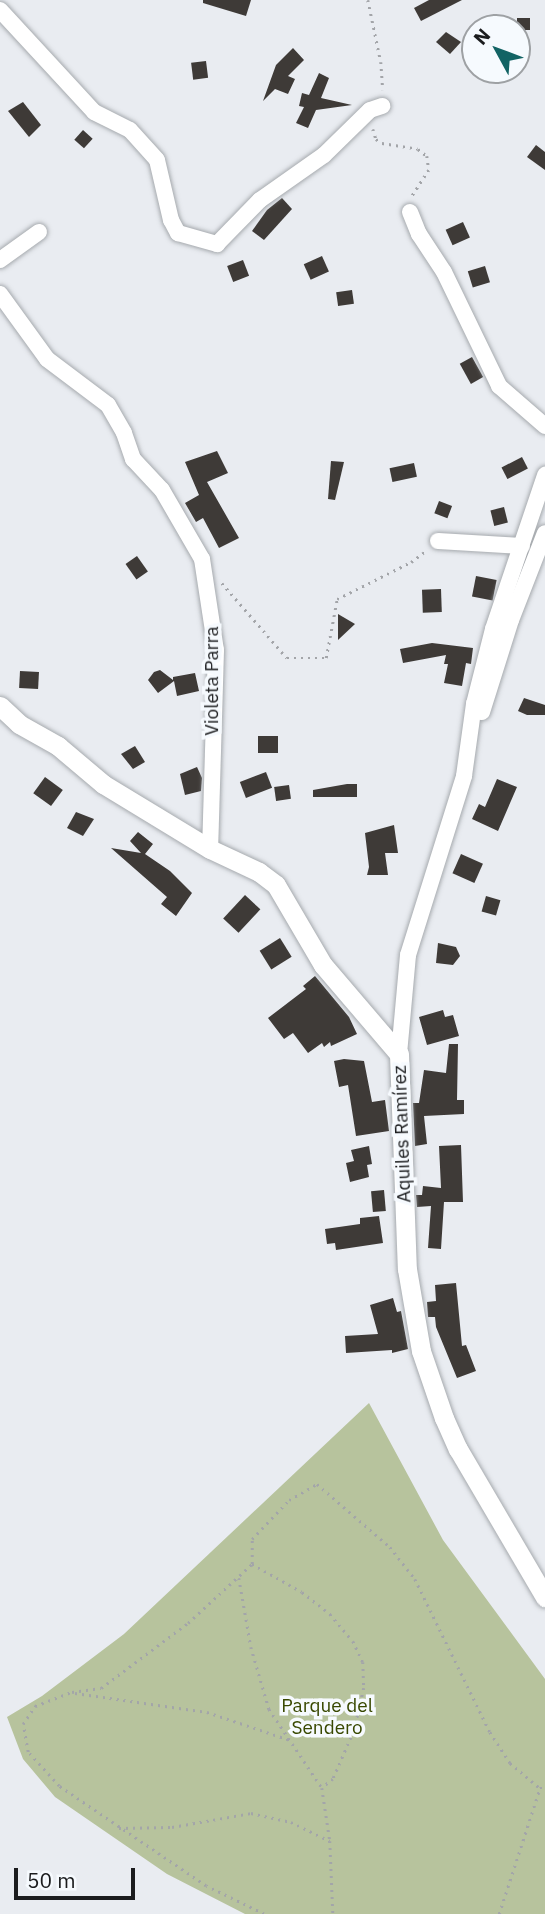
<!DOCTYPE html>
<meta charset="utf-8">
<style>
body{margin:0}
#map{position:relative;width:545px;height:1914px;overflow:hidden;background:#e9ecf1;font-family:"IBM Plex Sans",sans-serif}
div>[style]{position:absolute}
.green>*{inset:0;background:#b7c39d}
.building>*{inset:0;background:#3e3a37;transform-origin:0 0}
.path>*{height:2.5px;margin-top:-1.25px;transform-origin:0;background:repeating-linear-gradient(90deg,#a3a5a9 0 2px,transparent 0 7px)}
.roads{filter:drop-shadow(0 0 2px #a6aaae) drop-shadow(0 0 2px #a6aaae)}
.minor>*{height:16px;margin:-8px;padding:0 8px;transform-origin:8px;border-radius:8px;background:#fff}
.tertiary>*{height:19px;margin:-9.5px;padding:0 9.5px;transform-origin:9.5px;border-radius:9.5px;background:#fff}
span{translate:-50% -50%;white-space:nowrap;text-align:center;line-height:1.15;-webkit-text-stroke:7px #f6fafe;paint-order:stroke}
.street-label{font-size:19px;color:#1b1c1e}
.park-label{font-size:19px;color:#384800}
.north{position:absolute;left:461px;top:14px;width:70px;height:70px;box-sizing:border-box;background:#f6fafe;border:2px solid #9ea1a4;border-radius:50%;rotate:311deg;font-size:19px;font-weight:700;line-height:28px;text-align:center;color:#1b1c1e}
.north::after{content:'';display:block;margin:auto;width:24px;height:32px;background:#126364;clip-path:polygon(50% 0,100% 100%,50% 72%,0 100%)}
.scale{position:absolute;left:14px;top:1868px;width:121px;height:32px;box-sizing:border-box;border:4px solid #1b1c1e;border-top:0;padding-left:9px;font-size:21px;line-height:24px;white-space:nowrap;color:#1b1c1e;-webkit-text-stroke:5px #f6fafe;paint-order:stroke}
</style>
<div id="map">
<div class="green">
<i style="clip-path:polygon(369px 1403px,443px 1540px,545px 1679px,545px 1914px,245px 1914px,167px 1874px,55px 1797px,23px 1759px,7px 1717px,42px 1696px,124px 1634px)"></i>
</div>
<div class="building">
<i style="clip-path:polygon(203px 0,251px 0,246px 16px,203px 3px)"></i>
<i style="clip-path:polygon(429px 0,462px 0,421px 21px,414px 8px)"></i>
<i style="left:517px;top:18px;width:13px;height:12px"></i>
<i style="clip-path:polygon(446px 32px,461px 42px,450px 54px,436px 42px)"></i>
<i style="clip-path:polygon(293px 48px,304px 60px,288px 76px,295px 79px,288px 94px,275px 89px,263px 101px,276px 65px)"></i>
<i style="left:206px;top:61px;width:17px;height:15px;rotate:83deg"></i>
<i style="clip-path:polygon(319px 73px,329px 78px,321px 98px,352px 105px,316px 110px,308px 128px,296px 123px,304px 107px,299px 106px,302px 93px,309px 95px)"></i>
<i style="clip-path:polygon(23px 102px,41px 125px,29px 137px,8px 111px)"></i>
<i style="left:83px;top:130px;width:13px;height:13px;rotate:42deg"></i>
<i style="clip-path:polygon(536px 145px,545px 152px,545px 170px,527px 157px)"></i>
<i style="clip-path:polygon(282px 198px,292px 209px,264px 240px,252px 231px,267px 210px)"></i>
<i style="left:463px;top:222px;width:17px;height:19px;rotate:66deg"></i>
<i style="left:322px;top:256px;width:17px;height:20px;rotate:66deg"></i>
<i style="left:243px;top:260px;width:17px;height:17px;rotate:69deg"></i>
<i style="left:485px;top:266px;width:17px;height:18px;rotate:73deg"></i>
<i style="left:352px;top:290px;width:14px;height:16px;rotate:82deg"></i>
<i style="left:472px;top:357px;width:23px;height:14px;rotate:61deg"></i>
<i style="clip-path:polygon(217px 451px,228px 473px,207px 482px,239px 538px,219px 548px,203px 518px,196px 522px,185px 503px,199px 495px,185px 462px)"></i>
<i style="left:522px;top:457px;width:13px;height:23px;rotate:63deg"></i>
<i style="clip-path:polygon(331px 461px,344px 462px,335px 500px,328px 499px)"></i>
<i style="left:414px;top:463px;width:14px;height:25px;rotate:78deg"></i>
<i style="left:439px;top:501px;width:14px;height:13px;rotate:21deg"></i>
<i style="left:504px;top:507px;width:16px;height:14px;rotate:76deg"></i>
<i style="left:137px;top:556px;width:19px;height:14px;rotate:55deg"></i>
<i style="left:476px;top:576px;width:21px;height:21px;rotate:11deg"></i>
<i style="left:441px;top:589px;width:23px;height:19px;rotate:88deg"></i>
<i style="clip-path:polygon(338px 614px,355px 624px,338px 640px)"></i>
<i style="clip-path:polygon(432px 643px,473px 648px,471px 664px,466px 663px,462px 686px,444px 683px,448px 664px,444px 664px,446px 655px,403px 663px,400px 649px)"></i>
<i style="clip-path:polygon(160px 670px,173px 680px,173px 677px,195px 673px,199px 691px,177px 696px,174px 681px,158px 693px,148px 680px,154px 672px)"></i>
<i style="left:20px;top:671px;width:19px;height:17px;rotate:3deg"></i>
<i style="clip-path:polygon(524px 698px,545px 705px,545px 715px,527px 715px,518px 711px)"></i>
<i style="left:258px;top:736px;width:20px;height:17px"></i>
<i style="clip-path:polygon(135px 746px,145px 762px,133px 769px,121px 754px)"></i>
<i style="clip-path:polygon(197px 767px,202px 778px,201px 791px,185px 795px,180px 774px)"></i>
<i style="left:266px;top:772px;width:17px;height:28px;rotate:69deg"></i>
<i style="left:45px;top:777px;width:22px;height:20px;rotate:36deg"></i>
<i style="clip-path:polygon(497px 779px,517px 787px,498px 831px,472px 819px,479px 804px,485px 807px)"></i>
<i style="clip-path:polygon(347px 784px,357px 784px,357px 797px,313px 797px,313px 790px)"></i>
<i style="left:289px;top:785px;width:14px;height:15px;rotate:82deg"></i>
<i style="clip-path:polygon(76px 812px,94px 819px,83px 836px,67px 828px)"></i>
<i style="clip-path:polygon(394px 825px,398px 853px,385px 853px,388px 875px,367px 875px,369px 867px,365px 833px)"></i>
<i style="clip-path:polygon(138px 832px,153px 844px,145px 854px,170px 871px,192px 893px,176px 916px,161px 904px,167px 897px,111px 848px,141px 853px,130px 841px)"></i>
<i style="left:461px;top:854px;width:24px;height:21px;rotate:24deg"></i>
<i style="left:245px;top:895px;width:21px;height:32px;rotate:43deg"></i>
<i style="left:486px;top:896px;width:15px;height:16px;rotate:16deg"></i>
<i style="left:280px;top:938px;width:22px;height:24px;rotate:58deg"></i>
<i style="clip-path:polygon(438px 943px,456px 947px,460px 956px,453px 965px,436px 963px)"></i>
<i style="clip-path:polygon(315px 976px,349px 1017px,357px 1034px,331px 1046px,330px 1042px,324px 1047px,322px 1043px,308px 1053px,293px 1033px,284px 1039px,268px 1018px,306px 989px,303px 986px)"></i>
<i style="clip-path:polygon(443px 1010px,445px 1017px,453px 1015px,459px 1036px,427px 1045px,419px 1017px)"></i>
<i style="clip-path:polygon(449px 1044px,458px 1044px,457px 1100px,464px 1100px,464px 1114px,424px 1116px,427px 1144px,415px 1146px,413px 1103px,419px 1103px,424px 1070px,446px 1073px)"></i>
<i style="clip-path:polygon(344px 1059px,364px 1061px,372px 1102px,385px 1100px,389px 1131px,356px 1136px,348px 1085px,339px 1087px,334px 1061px)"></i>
<i style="clip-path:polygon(461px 1145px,463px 1202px,444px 1202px,441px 1249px,428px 1248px,431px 1206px,417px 1207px,416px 1195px,422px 1195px,423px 1186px,441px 1188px,439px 1146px)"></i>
<i style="clip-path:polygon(369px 1146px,372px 1164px,367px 1165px,369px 1177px,350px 1182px,346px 1163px,354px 1161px,351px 1150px)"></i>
<i style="left:384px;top:1190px;width:21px;height:13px;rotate:85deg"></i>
<i style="clip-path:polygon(379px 1216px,383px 1243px,336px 1250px,335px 1243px,327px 1244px,325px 1229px,360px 1224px,360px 1218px)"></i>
<i style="clip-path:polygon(456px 1283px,462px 1346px,466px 1345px,476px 1371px,457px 1378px,436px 1327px,435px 1317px,428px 1317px,427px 1302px,436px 1301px,435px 1285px)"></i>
<i style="clip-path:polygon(393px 1298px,397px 1312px,401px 1311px,408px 1349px,392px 1353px,392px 1350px,346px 1353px,345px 1336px,378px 1334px,370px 1305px)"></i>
</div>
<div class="path">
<i style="left:368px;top:0;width:63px;rotate:78.2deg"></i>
<i style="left:381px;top:62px;width:28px;rotate:86deg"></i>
<i style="left:373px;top:129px;width:10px;rotate:73deg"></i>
<i style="left:376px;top:139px;width:7px;rotate:34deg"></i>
<i style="left:382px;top:143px;width:36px;rotate:9deg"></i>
<i style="left:418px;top:149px;width:11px;rotate:38deg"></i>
<i style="left:427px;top:156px;width:14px;rotate:82deg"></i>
<i style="left:429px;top:170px;width:31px;rotate:123deg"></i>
<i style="left:222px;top:583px;width:99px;rotate:49.1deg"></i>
<i style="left:287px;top:658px;width:39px"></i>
<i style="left:326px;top:658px;width:60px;rotate:-79.4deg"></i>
<i style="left:337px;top:599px;width:83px;rotate:-26.6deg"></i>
<i style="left:411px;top:562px;width:20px;rotate:-37deg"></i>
<i style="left:252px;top:1564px;width:57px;rotate:29.2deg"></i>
<i style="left:302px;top:1592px;width:36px;rotate:38deg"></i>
<i style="left:330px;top:1614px;width:35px;rotate:50deg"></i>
<i style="left:353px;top:1641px;width:23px;rotate:65deg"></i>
<i style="left:363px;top:1662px;width:26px;rotate:88deg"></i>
<i style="left:364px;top:1688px;width:44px;rotate:103.1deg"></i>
<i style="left:354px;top:1731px;width:52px;rotate:113.6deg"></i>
<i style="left:333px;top:1779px;width:13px;rotate:141deg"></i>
<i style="left:239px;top:1578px;width:70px;rotate:80.1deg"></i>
<i style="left:251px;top:1647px;width:65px;rotate:73.8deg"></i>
<i style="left:269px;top:1709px;width:95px;rotate:56.1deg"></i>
<i style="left:322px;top:1788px;width:54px;rotate:81.4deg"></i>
<i style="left:330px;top:1841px;width:73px;rotate:87.6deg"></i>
<i style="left:75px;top:1693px;width:133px;rotate:8.2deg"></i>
<i style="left:207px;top:1712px;width:88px;rotate:18.6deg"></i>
<i style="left:119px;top:1828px;width:53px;rotate:-1.1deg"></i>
<i style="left:172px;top:1827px;width:80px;rotate:-10deg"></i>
<i style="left:251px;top:1813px;width:41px;rotate:12.7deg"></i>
<i style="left:291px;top:1822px;width:43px;rotate:26deg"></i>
<i style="left:264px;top:1914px;width:64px;rotate:-154.2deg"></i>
<i style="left:206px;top:1886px;width:178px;rotate:-145.8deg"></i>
<i style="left:59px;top:1786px;width:46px;rotate:-132.4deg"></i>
<i style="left:28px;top:1752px;width:28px;rotate:-100deg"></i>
<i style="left:23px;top:1724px;width:22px;rotate:-56deg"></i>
<i style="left:35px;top:1706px;width:40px;rotate:-21deg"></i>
<i style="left:72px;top:1692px;width:29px;rotate:-8deg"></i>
<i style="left:101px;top:1688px;width:109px;rotate:-36.8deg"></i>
<i style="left:188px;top:1623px;width:87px;rotate:-42.7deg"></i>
<i style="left:252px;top:1564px;width:25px;rotate:-90deg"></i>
<i style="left:252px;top:1539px;width:54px;rotate:-46.5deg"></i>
<i style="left:289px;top:1500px;width:32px;rotate:-30deg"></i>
<i style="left:317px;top:1484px;width:96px;rotate:40.8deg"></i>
<i style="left:390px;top:1547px;width:41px;rotate:52deg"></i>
<i style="left:415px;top:1579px;width:170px;rotate:63.9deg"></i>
<i style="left:490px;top:1732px;width:37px;rotate:57deg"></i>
<i style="left:510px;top:1763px;width:39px;rotate:40deg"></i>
<i style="left:540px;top:1788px;width:5px"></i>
<i style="left:499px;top:1914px;width:133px;rotate:-72deg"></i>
</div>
<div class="roads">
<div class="minor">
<i style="left:0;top:10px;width:139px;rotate:47.3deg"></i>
<i style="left:94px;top:112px;width:40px;rotate:26.6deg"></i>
<i style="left:130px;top:130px;width:40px;rotate:48deg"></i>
<i style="left:157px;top:160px;width:62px;rotate:76.9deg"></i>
<i style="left:171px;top:220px;width:15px;rotate:62deg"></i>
<i style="left:178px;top:233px;width:41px;rotate:15.8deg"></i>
<i style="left:217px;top:244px;width:62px;rotate:-45.7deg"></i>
<i style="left:260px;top:200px;width:78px;rotate:-35.1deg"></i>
<i style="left:324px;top:155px;width:64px;rotate:-44.4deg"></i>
<i style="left:370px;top:110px;width:13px;rotate:-18deg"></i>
<i style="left:410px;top:212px;width:24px;rotate:68deg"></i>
<i style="left:419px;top:234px;width:45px;rotate:56.7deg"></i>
<i style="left:444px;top:272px;width:127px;rotate:64.2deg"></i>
<i style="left:499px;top:386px;width:61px;rotate:41deg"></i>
<i style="left:0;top:260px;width:48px;rotate:-35.7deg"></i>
<i style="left:0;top:294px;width:80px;rotate:54.1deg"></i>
<i style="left:47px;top:359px;width:76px;rotate:37deg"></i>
<i style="left:108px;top:405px;width:32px;rotate:60deg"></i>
<i style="left:124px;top:433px;width:28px;rotate:71deg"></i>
<i style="left:133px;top:459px;width:42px;rotate:46.9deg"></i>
<i style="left:162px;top:490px;width:80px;rotate:59.9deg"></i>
<i style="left:202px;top:559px;width:92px;rotate:81.3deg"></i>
<i style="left:216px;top:650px;width:199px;rotate:91.7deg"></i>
<i style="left:438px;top:541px;width:84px;rotate:3.4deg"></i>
<i style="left:482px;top:712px;width:96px;rotate:-72.5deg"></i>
<i style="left:511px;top:620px;width:93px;rotate:-68.7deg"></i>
<i style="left:399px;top:1054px;width:99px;rotate:-84.8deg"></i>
<i style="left:408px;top:955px;width:188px;rotate:-72.6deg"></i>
<i style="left:464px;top:776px;width:73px;rotate:-82.1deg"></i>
<i style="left:474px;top:704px;width:77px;rotate:-75.8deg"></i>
<i style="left:493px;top:629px;width:163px;rotate:-71.3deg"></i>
</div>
<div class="tertiary">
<i style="left:0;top:706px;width:26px;rotate:43deg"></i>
<i style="left:19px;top:724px;width:45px;rotate:29.4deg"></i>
<i style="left:58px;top:746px;width:59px;rotate:40.2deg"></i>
<i style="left:103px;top:784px;width:125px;rotate:31.3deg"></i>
<i style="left:210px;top:849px;width:54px;rotate:25.1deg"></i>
<i style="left:259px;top:872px;width:21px;rotate:37deg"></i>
<i style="left:276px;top:885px;width:93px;rotate:59.6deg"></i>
<i style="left:323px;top:965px;width:117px;rotate:49.5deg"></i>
<i style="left:399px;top:1054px;width:215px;rotate:87.9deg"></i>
<i style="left:407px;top:1269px;width:83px;rotate:80.3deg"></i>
<i style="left:421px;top:1351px;width:71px;rotate:71.1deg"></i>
<i style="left:444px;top:1418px;width:34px;rotate:66deg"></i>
<i style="left:458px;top:1449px;width:172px;rotate:59.6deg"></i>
</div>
</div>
<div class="street-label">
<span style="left:212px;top:681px;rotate:-90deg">Violeta Parra</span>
<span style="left:402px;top:1134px;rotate:-92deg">Aquiles Ramírez</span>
</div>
<div class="park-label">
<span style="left:327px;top:1717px">Parque del<br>Sendero</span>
</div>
<div class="north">N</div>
<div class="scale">50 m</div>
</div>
